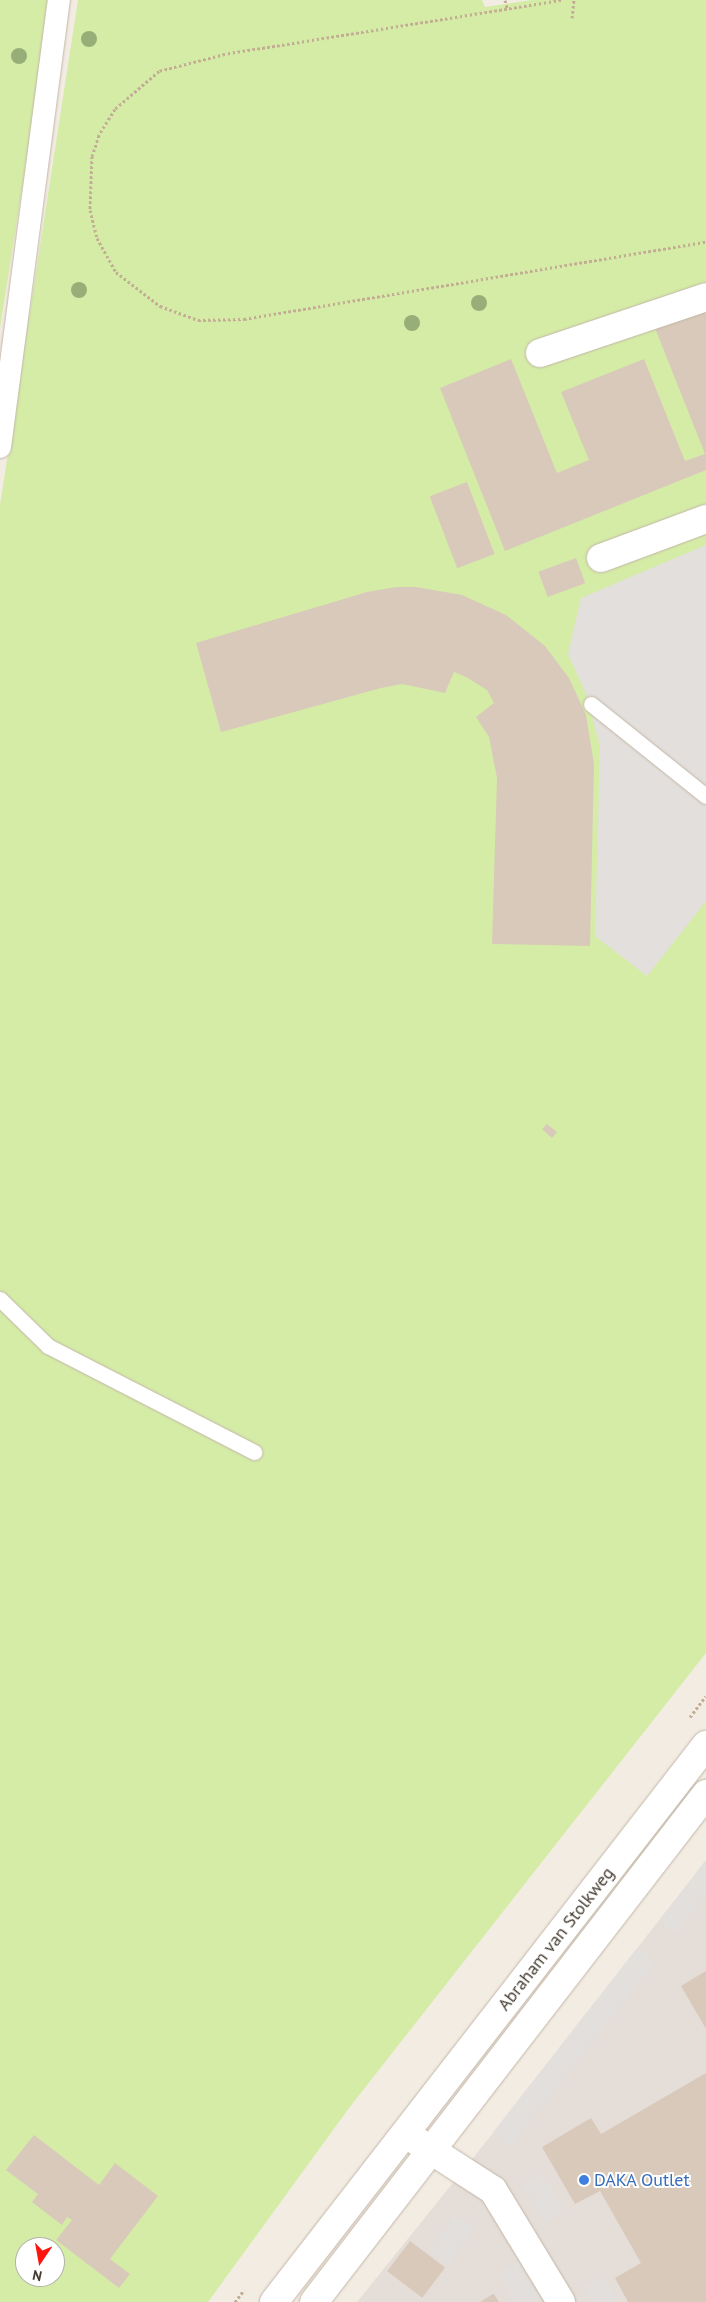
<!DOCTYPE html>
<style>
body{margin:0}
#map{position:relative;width:706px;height:2302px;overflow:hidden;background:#f3ece3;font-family:"PT Sans",sans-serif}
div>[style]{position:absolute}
.industrial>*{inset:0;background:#e5ded8}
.green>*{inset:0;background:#d5eca7}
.parking>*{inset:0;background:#e3dfdc;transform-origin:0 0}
.building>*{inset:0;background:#d9c9ba;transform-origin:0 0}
.path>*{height:3px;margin-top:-1.5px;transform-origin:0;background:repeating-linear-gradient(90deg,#c3ad94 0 2.5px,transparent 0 5px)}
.roads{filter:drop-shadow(0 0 1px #c2b6a7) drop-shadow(0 0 1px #c2b6a7)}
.service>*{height:15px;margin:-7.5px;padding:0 7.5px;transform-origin:7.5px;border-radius:7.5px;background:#fff}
.pedestrian>*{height:22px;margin:-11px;padding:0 11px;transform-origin:11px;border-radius:11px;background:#fff}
.minor>*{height:28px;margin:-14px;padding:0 14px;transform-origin:14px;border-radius:14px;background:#fff}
.tertiary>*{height:28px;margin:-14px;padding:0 14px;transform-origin:14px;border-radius:14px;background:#fff}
.trees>*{width:16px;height:16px;margin:-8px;border-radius:50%;background:#98ae78}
.dots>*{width:14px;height:14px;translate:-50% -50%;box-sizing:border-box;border:2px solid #fff;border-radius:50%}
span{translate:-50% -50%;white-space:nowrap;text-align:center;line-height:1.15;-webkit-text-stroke:4px #fff;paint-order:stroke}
.street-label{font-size:18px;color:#453c32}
.shop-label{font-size:18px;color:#366cbe}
.left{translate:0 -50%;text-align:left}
.north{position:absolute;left:15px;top:2237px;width:50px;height:50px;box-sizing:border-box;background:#fff;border:1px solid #b5b1ad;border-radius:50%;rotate:192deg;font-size:14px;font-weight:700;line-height:20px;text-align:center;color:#453c32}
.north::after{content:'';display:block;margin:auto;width:18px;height:22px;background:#ff150e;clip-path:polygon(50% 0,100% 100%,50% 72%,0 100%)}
</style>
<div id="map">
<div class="industrial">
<i style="clip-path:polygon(706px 1860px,706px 2302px,357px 2302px,493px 2133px)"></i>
</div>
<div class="green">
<i style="clip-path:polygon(0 0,52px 0,0 328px)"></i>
<i style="clip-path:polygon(evenodd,78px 0,482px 0,485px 7px,532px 0,706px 0,706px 1653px,349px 2108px,208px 2302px,0 2302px,0 505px,78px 0,25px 2247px,55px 2247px,55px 2277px,25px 2277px,25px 2247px)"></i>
</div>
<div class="parking">
<i style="clip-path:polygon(706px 545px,706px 901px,647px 976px,595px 936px,600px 746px,586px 694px,568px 654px,581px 598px)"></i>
<i style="clip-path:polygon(706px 1860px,706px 1894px,676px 1934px,660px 1921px)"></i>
<i style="left:637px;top:1948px;width:23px;height:234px;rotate:38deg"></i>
<i style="left:542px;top:2173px;width:44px;height:23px;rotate:59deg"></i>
<i style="left:455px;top:2215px;width:24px;height:44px;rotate:36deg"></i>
<i style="clip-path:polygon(518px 2262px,541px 2302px,515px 2302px,498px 2273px)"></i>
<i style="clip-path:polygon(604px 2275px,618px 2302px,592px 2302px,584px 2287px)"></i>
</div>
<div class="building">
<i style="clip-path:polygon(706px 308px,706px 470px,505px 551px,440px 388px,511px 359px,557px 473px,589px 460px,561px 392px,644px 359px,685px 461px,705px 454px,655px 328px)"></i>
<i style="left:467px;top:482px;width:77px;height:40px;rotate:69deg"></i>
<i style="left:576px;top:558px;width:27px;height:40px;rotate:70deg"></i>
<i style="clip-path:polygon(396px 587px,416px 587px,462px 595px,506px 615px,545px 646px,569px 678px,586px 715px,594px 764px,590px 946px,492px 944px,497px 778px,489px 737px,476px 717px,494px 703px,487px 690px,466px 677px,454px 672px,445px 693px,402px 684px,381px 688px,221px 732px,196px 643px,367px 592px)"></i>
<i style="clip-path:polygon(547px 1124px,557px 1132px,552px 1138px,542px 1129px)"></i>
<i style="clip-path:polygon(706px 1971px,706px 2029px,681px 1986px)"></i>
<i style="clip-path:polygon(706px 2073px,706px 2302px,628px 2302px,615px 2278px,641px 2263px,600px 2191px,575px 2204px,542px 2147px,591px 2118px,601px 2134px)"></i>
<i style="clip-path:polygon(34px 2135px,99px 2185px,115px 2163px,158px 2196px,110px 2259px,130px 2274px,119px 2288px,56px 2240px,72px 2220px,67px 2217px,62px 2225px,32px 2202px,38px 2194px,6px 2170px)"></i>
<i style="left:410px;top:2241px;width:44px;height:38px;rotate:37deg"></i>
<i style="clip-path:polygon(494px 2294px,499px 2302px,480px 2302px,493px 2294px)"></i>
</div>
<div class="path">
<i style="left:505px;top:0;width:8px;rotate:76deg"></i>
<i style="left:561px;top:0;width:340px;rotate:170.9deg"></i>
<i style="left:225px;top:54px;width:68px;rotate:165.6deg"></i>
<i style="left:159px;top:71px;width:58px;rotate:139.2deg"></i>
<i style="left:115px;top:109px;width:31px;rotate:122deg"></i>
<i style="left:99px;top:135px;width:22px;rotate:108deg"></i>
<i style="left:92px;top:156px;width:54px;rotate:92.1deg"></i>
<i style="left:90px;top:210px;width:29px;rotate:76deg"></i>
<i style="left:97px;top:238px;width:39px;rotate:61deg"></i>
<i style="left:116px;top:272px;width:56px;rotate:37.7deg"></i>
<i style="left:160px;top:306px;width:40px;rotate:20.2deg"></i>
<i style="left:198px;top:320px;width:46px;rotate:-1.2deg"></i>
<i style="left:244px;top:319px;width:468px;rotate:-9.5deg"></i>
<i style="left:572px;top:18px;width:18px;rotate:-84deg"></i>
<i style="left:690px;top:1717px;width:26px;rotate:-53deg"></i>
<i style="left:235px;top:2302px;width:15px;rotate:-53deg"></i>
</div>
<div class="roads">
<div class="service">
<i style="left:591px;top:704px;width:147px;rotate:38.7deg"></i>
<i style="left:0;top:1299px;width:67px;rotate:44.4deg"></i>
<i style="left:48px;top:1346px;width:232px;rotate:27.2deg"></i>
</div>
<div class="pedestrian">
<i style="left:0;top:447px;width:451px;rotate:-82.5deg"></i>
</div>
<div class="minor">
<i style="left:540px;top:353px;width:175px;rotate:-18.6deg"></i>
<i style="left:601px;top:558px;width:112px;rotate:-20.4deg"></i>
<i style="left:406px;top:2134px;width:103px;rotate:32.8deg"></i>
<i style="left:493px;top:2190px;width:131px;rotate:58.7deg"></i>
</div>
<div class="tertiary">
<i style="left:274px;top:2302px;width:705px;rotate:-52.2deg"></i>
<i style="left:314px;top:2302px;width:642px;rotate:-52.34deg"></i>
</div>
</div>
<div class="trees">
<i style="left:89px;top:39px"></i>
<i style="left:19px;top:56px"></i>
<i style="left:79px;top:290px"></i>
<i style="left:479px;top:303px"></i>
<i style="left:412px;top:323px"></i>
</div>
<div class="dots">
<i style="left:584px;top:2180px;background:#3f7fe0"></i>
</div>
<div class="street-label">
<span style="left:556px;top:1939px;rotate:-52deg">Abraham van Stolkweg</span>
</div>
<div class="shop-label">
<span class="left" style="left:594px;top:2180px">DAKA Outlet</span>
</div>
<div class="north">N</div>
</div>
